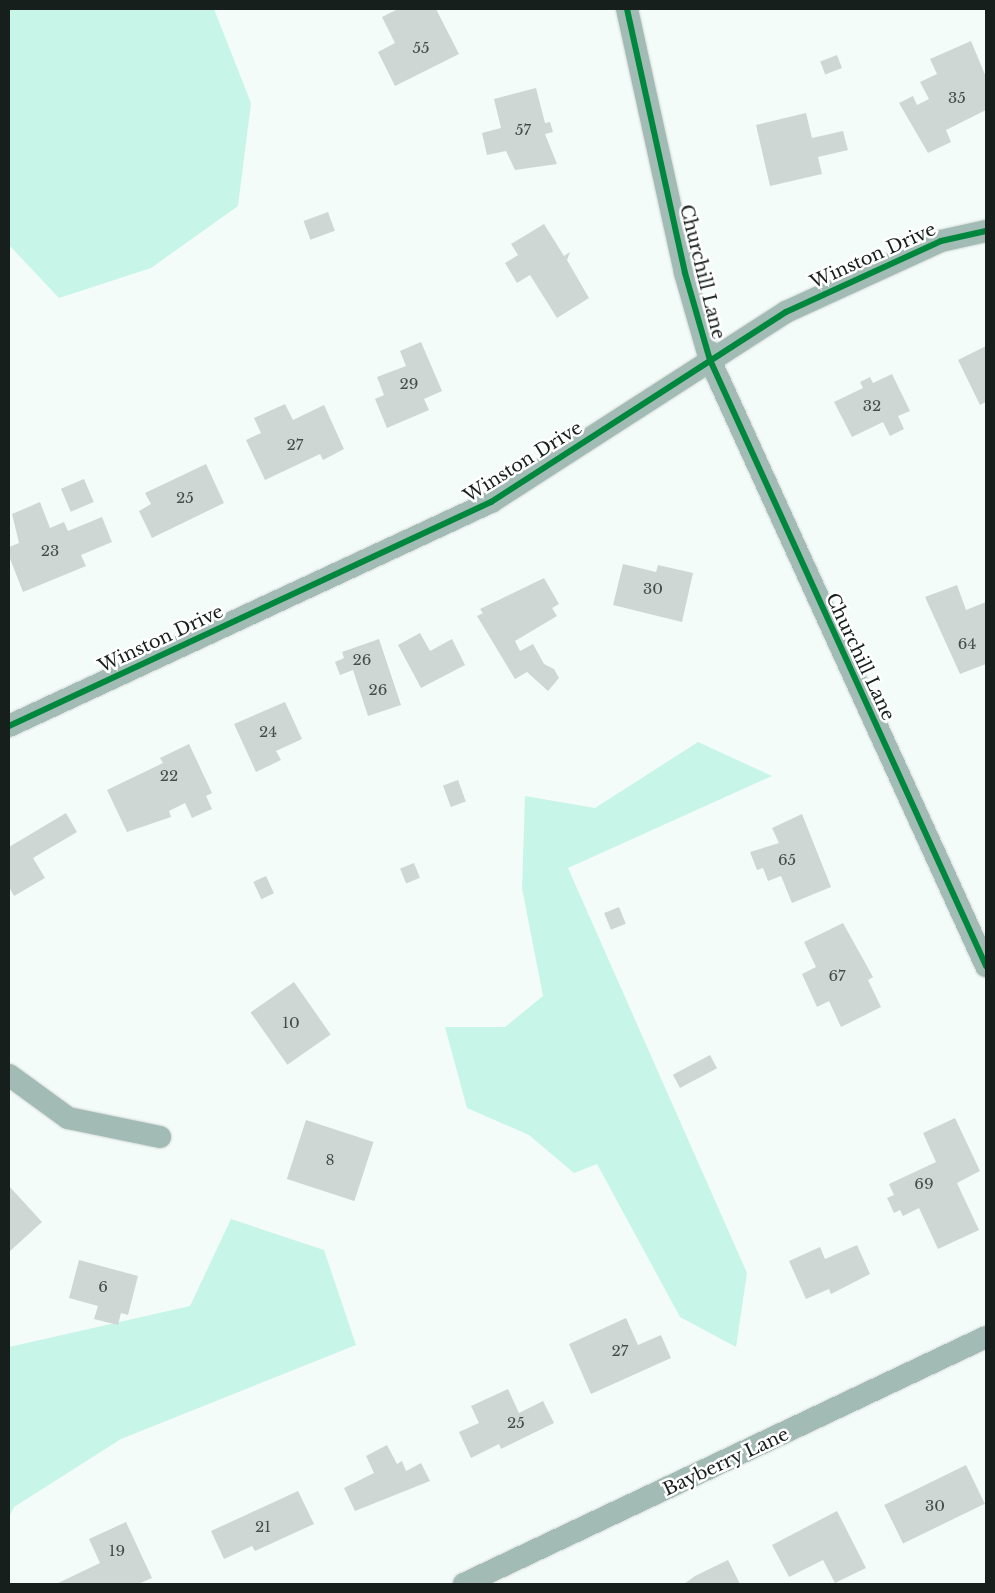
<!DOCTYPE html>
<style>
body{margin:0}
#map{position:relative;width:995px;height:1593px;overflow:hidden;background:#f4fcf9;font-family:"Libre Baskerville",serif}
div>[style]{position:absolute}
.green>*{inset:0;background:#c7f5e7}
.building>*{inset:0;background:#cfd7d4;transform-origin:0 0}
.roads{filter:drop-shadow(0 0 1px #d1d8d6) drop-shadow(0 0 1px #d1d8d6)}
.minor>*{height:22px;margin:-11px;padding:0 11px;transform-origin:11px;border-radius:11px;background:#a2bbb4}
.cycleway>*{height:6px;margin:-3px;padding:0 3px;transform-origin:3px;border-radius:3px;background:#00873e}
span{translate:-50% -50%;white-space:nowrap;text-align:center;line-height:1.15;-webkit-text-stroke:5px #fff;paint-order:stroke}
.number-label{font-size:15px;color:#454d4b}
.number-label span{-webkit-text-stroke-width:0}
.street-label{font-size:18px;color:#171f1d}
.frame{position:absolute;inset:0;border:10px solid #171f1d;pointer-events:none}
</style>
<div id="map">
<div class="green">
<i style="clip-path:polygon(9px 9px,214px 9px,251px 103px,238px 206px,151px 268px,59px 298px,9px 245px)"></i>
<i style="clip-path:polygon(698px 742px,772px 776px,568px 868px,747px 1273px,736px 1347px,680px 1317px,597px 1164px,574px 1173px,529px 1135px,467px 1108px,445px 1027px,505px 1027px,543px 996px,522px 888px,525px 796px,595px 808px)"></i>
<i style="clip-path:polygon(231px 1219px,324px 1250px,356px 1345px,121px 1439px,14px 1507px,9px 1517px,9px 1347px,190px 1306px)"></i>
</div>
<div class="building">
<i style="clip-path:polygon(398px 9px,436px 9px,459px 54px,395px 86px,378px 52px,395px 43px,382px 17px)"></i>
<i style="clip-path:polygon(971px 41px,986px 77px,986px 110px,946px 130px,951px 142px,928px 153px,899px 103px,913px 96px,917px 105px,929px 99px,920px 82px,937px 74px,930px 59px)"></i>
<i style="left:837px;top:55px;width:14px;height:18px;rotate:69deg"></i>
<i style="clip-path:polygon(536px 88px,545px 123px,550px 122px,553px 132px,545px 134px,557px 164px,515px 170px,506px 151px,487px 155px,482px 133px,501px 128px,494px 99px)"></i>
<i style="clip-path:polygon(806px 113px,812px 138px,843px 131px,848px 150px,818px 157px,822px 174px,770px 186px,756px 125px)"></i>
<i style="left:328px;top:212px;width:20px;height:26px;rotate:70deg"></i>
<i style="clip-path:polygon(544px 224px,564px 256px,570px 252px,567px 260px,589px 298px,557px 318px,530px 275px,517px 283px,505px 263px,518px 255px,511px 244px)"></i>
<i style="clip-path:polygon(986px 341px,986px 402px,980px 405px,958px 360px,986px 346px)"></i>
<i style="clip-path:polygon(421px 342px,442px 391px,424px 399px,429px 410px,387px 428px,375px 399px,384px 395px,377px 377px,406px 366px,400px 351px)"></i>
<i style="clip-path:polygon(892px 374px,910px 411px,898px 416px,904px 429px,890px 436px,883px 422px,852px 437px,834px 402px,863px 388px,860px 382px,870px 377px,873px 383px)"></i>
<i style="clip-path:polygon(285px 404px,293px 420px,324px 405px,344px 449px,323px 460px,320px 454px,265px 480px,246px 440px,261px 433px,254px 418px)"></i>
<i style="clip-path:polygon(206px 464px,224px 503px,152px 538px,139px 511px,151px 504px,145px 493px)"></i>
<i style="left:84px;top:479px;width:25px;height:25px;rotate:67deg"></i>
<i style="clip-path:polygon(40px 502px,50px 528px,64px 522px,68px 531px,102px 517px,112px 542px,81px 555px,86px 566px,23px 592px,9px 556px,9px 547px,19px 543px,12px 514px)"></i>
<i style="clip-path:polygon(623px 564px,656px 572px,658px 565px,693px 573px,682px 622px,613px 605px)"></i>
<i style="clip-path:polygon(544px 578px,559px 604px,552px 608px,557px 616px,515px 641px,520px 651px,533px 644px,544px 664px,554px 669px,559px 678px,548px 691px,527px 672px,515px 679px,477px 616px,483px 613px,480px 609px)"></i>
<i style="clip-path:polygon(957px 585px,966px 610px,986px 602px,986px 664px,960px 674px,925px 597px)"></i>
<i style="clip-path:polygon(420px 633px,430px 651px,452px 639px,465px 665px,421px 688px,398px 645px)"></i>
<i style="clip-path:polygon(379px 639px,401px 705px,368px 716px,353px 670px,340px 675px,335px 662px,344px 658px,342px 652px)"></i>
<i style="clip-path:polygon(285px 702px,302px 739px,276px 751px,281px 760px,256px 772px,234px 724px)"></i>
<i style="clip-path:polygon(189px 744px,212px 793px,206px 796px,212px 809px,192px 818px,185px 803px,169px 811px,171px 817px,127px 832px,107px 790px,163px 763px,160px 758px)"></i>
<i style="left:458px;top:780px;width:23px;height:16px;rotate:70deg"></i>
<i style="clip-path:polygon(66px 813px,77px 832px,33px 858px,45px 878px,14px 896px,9px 887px,9px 847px)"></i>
<i style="clip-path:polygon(802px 814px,831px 887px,792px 903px,781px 876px,768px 881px,763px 868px,757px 870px,750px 852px,779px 843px,772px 828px)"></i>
<i style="left:414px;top:863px;width:16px;height:15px;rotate:68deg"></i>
<i style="left:266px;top:876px;width:19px;height:14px;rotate:65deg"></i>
<i style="left:619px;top:907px;width:18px;height:16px;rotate:68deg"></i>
<i style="clip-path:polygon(843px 923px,873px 977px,868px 980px,881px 1007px,841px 1027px,829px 1001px,817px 1007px,802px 974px,816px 967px,804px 942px)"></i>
<i style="left:294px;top:982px;width:64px;height:53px;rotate:55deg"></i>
<i style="left:710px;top:1055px;width:15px;height:42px;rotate:62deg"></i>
<i style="clip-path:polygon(955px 1118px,980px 1171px,957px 1183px,979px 1230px,938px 1249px,919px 1208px,903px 1216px,900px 1210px,894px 1213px,887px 1198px,894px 1195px,889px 1184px,936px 1162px,923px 1133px)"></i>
<i style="left:306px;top:1120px;width:71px;height:62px;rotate:18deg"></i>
<i style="clip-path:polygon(9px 1186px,42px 1222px,9px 1252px)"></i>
<i style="clip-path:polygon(857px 1245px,870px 1274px,831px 1294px,829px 1289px,806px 1299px,789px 1261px,820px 1247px,825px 1259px)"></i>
<i style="clip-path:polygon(79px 1260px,138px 1276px,128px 1315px,121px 1313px,118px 1325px,94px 1319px,98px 1306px,69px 1298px)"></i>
<i style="clip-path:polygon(626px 1318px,638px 1345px,661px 1335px,671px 1358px,591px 1394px,569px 1344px)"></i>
<i style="clip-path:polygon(508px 1389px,519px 1413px,543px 1401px,554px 1423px,501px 1449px,499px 1444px,471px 1458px,459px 1432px,479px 1423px,471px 1406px)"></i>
<i style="clip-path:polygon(387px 1445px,397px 1464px,402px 1461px,406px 1471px,421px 1463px,430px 1481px,355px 1511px,344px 1488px,374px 1473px,366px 1456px)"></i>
<i style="left:966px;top:1465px;width:43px;height:91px;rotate:64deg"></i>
<i style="clip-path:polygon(298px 1491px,314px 1524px,255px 1551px,252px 1546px,224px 1559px,211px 1531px)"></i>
<i style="clip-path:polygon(837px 1511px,866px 1568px,835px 1583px,823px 1560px,789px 1577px,772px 1545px)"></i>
<i style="clip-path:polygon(126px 1522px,152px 1578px,138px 1584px,56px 1584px,100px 1563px,89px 1539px)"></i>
<i style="clip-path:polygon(728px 1560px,740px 1584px,684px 1584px,695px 1576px)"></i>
</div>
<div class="roads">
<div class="minor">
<i style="left:627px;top:9px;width:270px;rotate:77.6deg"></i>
<i style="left:685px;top:273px;width:91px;rotate:74deg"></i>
<i style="left:710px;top:360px;width:666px;rotate:65.51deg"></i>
<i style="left:9px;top:726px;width:532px;rotate:-24.93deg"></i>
<i style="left:491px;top:502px;width:351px;rotate:-32.8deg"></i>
<i style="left:786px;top:312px;width:170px;rotate:-24.6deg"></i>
<i style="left:941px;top:241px;width:46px;rotate:-12.5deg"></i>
<i style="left:9px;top:1075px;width:73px;rotate:36.1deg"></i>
<i style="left:68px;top:1118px;width:94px;rotate:11.7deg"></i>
<i style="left:464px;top:1584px;width:577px;rotate:-25.32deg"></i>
</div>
</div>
<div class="cycleway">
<i style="left:627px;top:9px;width:270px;rotate:77.6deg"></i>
<i style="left:685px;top:273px;width:91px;rotate:74deg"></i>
<i style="left:710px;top:360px;width:666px;rotate:65.51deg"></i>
<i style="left:9px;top:726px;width:532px;rotate:-24.93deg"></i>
<i style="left:491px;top:502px;width:351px;rotate:-32.8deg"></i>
<i style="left:786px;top:312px;width:170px;rotate:-24.6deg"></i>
<i style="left:941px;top:241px;width:46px;rotate:-12.5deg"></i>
</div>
<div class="number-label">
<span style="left:421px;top:48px">55</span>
<span style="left:957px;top:98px">35</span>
<span style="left:523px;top:130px">57</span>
<span style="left:409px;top:384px">29</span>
<span style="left:872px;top:406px">32</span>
<span style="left:295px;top:445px">27</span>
<span style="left:185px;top:498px">25</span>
<span style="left:50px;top:551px">23</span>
<span style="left:653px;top:589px">30</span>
<span style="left:967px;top:644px">64</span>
<span style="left:362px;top:660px">26</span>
<span style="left:378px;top:690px">26</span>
<span style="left:268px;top:732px">24</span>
<span style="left:169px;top:776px">22</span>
<span style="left:787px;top:860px">65</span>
<span style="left:837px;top:976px">67</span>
<span style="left:291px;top:1023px">10</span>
<span style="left:330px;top:1160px">8</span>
<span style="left:924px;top:1184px">69</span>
<span style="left:103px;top:1287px">6</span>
<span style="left:620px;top:1351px">27</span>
<span style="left:516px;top:1423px">25</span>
<span style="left:935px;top:1506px">30</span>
<span style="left:263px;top:1527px">21</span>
<span style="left:117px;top:1551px">19</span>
</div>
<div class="street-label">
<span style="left:873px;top:256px;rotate:-24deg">Winston Drive</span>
<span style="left:702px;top:272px;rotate:76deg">Churchill Lane</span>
<span style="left:523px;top:462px;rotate:-32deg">Winston Drive</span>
<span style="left:161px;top:639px;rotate:-25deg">Winston Drive</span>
<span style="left:860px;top:657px;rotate:65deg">Churchill Lane</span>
<span style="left:726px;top:1462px;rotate:-25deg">Bayberry Lane</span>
</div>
<div class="frame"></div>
</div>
